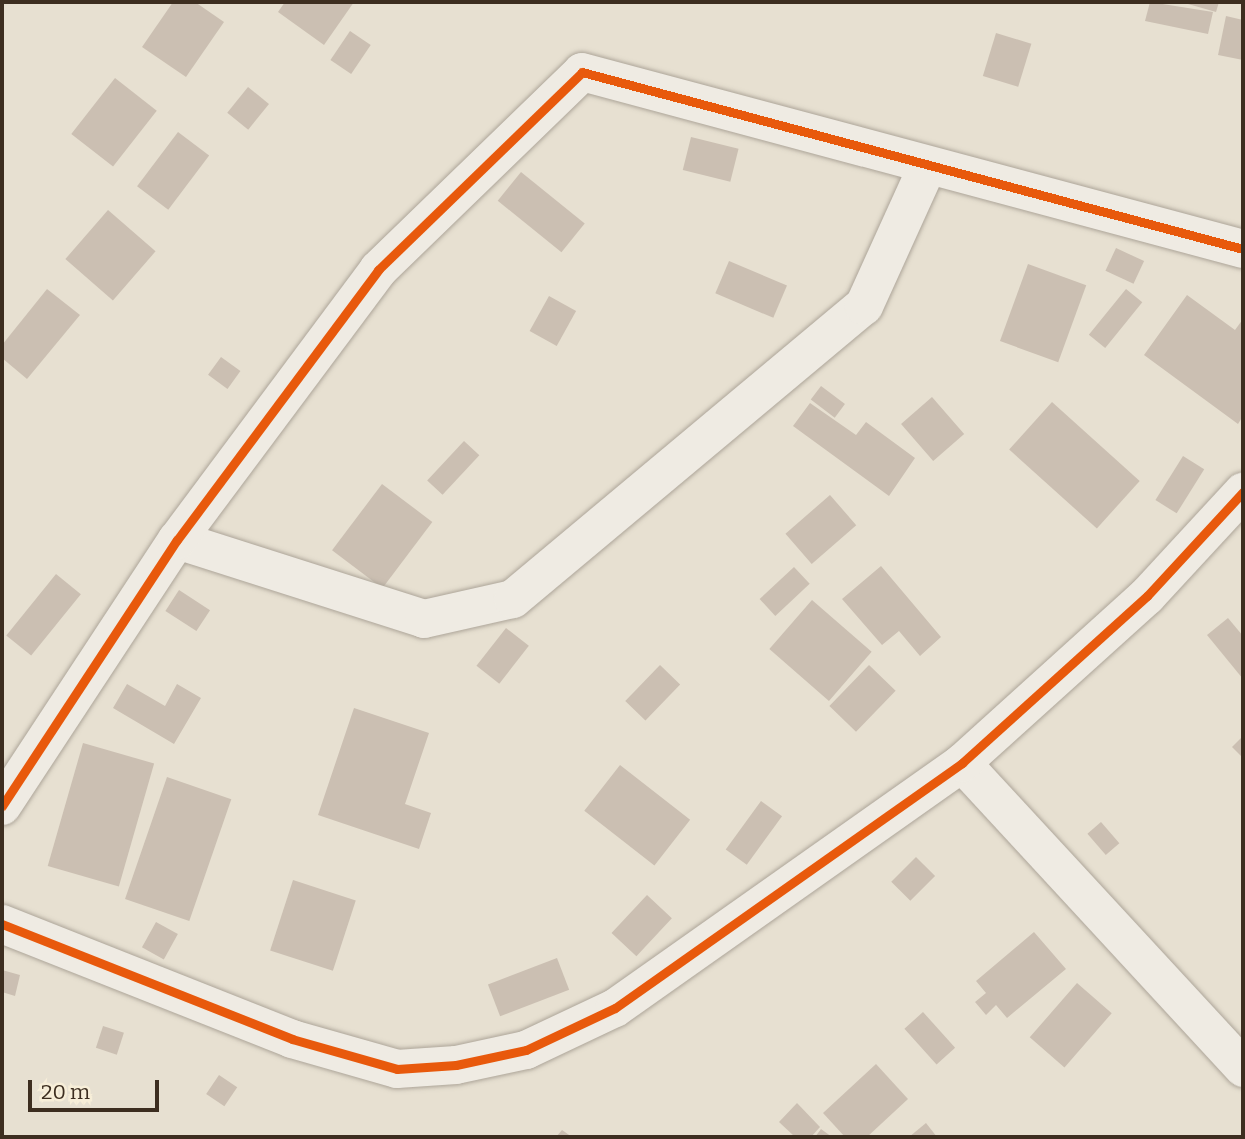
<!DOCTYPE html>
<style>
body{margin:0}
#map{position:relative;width:1245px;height:1139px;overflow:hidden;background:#e7e0d1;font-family:Bitter,serif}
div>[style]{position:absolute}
.building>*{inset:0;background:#cbbfb2;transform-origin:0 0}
.roads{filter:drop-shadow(0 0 2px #ada599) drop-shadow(0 0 2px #ada599)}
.street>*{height:38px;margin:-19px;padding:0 19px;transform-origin:19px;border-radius:19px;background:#efebe3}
.cycleway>*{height:9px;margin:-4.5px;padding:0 4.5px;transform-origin:4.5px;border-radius:4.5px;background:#e8590c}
span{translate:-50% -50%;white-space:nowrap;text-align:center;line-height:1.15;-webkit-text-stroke:6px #f7eed8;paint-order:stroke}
.frame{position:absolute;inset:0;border:4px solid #3d2e20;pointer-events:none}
.scale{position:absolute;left:28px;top:1080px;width:131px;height:32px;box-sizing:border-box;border:4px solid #3d2e20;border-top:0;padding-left:9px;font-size:21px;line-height:24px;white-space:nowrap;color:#3d2e20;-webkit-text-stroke:5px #f7eed8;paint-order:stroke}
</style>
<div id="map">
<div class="building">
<i style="clip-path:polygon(173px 2px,195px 2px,224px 22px,186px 77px,142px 47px)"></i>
<i style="clip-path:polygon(285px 2px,354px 2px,324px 45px,278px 12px)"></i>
<i style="clip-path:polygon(1150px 2px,1213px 12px,1208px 34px,1145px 21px)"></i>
<i style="clip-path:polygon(1181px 2px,1219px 2px,1216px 12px)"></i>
<i style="clip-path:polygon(1226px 16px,1243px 20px,1243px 60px,1218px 55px)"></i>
<i style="left:350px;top:31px;width:25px;height:35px;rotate:34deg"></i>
<i style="left:996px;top:33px;width:37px;height:45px;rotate:17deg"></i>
<i style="left:115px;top:78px;width:53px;height:71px;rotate:38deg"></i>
<i style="left:248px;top:87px;width:27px;height:33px;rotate:39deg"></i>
<i style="left:178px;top:132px;width:39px;height:68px;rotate:37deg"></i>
<i style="left:691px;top:137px;width:49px;height:34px;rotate:14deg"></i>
<i style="left:521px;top:172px;width:82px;height:37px;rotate:39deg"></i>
<i style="left:108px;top:210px;width:63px;height:65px;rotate:41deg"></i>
<i style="left:1116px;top:248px;width:31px;height:25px;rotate:25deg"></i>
<i style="left:729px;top:261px;width:63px;height:35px;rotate:23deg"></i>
<i style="left:1028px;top:264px;width:62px;height:82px;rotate:20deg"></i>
<i style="clip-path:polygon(47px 289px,80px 315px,27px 379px,2px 358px,2px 345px)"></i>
<i style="left:1126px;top:289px;width:21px;height:59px;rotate:39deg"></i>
<i style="clip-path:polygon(1187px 295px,1235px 330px,1243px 319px,1243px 416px,1238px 424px,1144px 355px)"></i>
<i style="left:549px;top:296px;width:31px;height:40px;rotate:29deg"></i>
<i style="left:221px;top:357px;width:24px;height:22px;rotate:36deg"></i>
<i style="left:821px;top:386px;width:30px;height:17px;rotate:37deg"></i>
<i style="left:932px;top:397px;width:49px;height:41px;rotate:49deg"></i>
<i style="left:1052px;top:402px;width:118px;height:64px;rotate:42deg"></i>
<i style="clip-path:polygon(810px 403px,856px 435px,866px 422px,915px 458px,889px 496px,793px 426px)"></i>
<i style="left:464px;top:441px;width:21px;height:54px;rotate:43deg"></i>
<i style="left:1183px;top:456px;width:25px;height:52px;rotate:32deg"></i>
<i style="left:382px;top:484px;width:63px;height:83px;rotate:37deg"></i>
<i style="left:830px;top:495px;width:40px;height:59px;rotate:49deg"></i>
<i style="clip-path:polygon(881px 566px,941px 637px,920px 656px,899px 631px,882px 645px,842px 599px)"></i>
<i style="left:794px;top:567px;width:23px;height:47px;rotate:47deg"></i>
<i style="left:56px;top:574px;width:32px;height:79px;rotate:39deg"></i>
<i style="left:179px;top:590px;width:37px;height:25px;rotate:33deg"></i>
<i style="left:812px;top:600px;width:79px;height:65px;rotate:41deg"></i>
<i style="clip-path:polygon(1228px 618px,1243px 636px,1243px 679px,1207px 635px)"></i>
<i style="left:506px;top:628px;width:29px;height:48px;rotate:38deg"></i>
<i style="left:660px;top:665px;width:28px;height:50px;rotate:44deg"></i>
<i style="left:869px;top:665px;width:37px;height:57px;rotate:44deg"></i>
<i style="clip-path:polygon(127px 684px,165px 706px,177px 684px,201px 698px,174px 744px,113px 708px)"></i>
<i style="clip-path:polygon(354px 708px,429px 733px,405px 804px,431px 813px,419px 849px,318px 815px)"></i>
<i style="clip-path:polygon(1243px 736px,1243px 758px,1232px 747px)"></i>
<i style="left:83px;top:743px;width:74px;height:128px;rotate:16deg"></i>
<i style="left:620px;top:765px;width:89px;height:58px;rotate:38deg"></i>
<i style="left:167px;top:777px;width:68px;height:129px;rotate:19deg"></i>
<i style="left:761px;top:801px;width:26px;height:60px;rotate:36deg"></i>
<i style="left:1101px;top:822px;width:28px;height:18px;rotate:49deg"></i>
<i style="left:916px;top:857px;width:27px;height:35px;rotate:45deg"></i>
<i style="left:293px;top:880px;width:66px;height:74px;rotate:18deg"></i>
<i style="left:647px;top:895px;width:34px;height:52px;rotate:43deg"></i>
<i style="left:156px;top:922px;width:25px;height:29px;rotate:29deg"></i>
<i style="clip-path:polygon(1034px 932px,1066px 969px,1007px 1018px,996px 1005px,986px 1015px,975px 1002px,986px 993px,976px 981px)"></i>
<i style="left:557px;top:958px;width:34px;height:74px;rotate:69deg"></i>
<i style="clip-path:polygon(2px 970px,20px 975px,15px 996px,2px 992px)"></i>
<i style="left:1077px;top:983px;width:46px;height:72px;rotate:41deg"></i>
<i style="left:923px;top:1012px;width:48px;height:25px;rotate:48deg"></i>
<i style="left:103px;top:1026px;width:22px;height:23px;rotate:18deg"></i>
<i style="clip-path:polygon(876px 1064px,908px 1099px,867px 1137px,845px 1137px,823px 1113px)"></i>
<i style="left:219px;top:1075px;width:22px;height:23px;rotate:34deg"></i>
<i style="clip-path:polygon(797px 1103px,820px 1127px,811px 1137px,795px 1137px,779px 1122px)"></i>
<i style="clip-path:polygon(926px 1123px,937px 1137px,909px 1137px)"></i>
<i style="clip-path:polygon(821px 1129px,832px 1137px,815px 1137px)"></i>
<i style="clip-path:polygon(562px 1130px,572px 1137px,556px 1137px)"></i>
</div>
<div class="roads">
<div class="street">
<i style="left:177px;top:540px;width:259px;rotate:17.7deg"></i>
<i style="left:424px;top:619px;width:91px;rotate:-12.7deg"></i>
<i style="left:513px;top:599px;width:457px;rotate:-39.9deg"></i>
<i style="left:864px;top:306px;width:153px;rotate:-65.6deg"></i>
<i style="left:962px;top:763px;width:415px;rotate:47.3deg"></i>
<i style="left:2px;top:806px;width:318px;rotate:-56.7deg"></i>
<i style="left:177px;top:540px;width:337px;rotate:-53.3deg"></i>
<i style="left:378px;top:270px;width:284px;rotate:-44.1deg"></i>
<i style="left:582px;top:72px;width:684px;rotate:14.99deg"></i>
<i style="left:2px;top:924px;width:312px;rotate:21.6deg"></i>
<i style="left:292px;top:1039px;width:109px;rotate:15.9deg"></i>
<i style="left:397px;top:1069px;width:59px;rotate:-3.9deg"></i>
<i style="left:456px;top:1065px;width:72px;rotate:-12.1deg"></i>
<i style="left:526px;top:1050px;width:98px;rotate:-25.3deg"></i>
<i style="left:615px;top:1008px;width:425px;rotate:-35.2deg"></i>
<i style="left:962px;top:763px;width:249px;rotate:-42.1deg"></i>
<i style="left:1147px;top:596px;width:142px;rotate:-47.3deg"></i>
</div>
</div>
<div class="cycleway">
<i style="left:2px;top:806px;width:318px;rotate:-56.7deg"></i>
<i style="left:177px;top:540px;width:337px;rotate:-53.3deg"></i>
<i style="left:378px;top:270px;width:284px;rotate:-44.1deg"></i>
<i style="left:582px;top:72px;width:684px;rotate:14.99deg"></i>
<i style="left:2px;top:924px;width:312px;rotate:21.6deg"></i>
<i style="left:292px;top:1039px;width:109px;rotate:15.9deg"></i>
<i style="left:397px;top:1069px;width:59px;rotate:-3.9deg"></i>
<i style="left:456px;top:1065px;width:72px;rotate:-12.1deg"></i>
<i style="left:526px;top:1050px;width:98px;rotate:-25.3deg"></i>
<i style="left:615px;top:1008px;width:425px;rotate:-35.2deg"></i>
<i style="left:962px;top:763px;width:249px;rotate:-42.1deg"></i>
<i style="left:1147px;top:596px;width:142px;rotate:-47.3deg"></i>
</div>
<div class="frame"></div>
<div class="scale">20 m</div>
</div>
